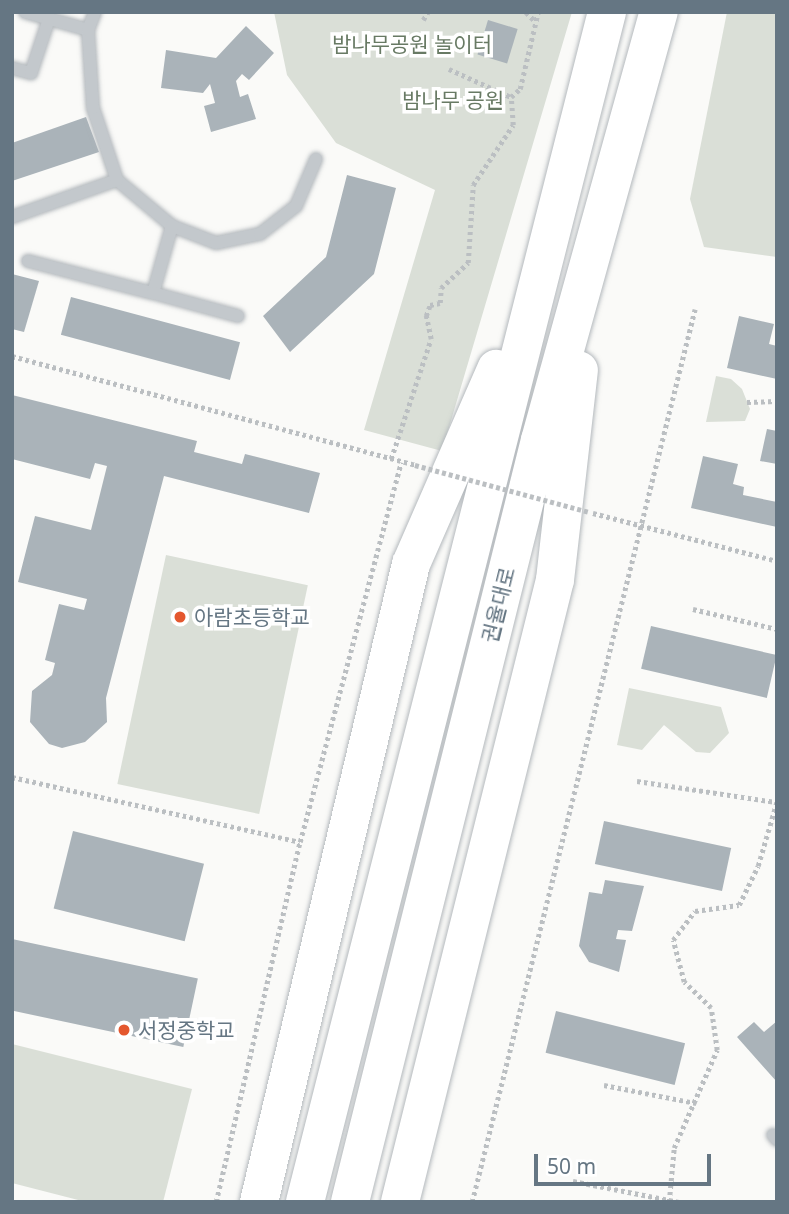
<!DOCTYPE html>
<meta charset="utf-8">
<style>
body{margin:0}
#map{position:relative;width:789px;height:1214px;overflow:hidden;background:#fafaf8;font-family:"Noto Sans","Noto Sans KR",sans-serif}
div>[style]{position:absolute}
.green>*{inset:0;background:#dadfd7;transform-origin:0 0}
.building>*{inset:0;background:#aab3b9;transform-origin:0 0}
.path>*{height:4.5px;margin-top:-2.25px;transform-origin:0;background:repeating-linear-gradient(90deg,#bbbfc2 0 3.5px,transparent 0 7px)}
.roads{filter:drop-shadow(0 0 2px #b4b9bd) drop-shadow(0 0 2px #b4b9bd)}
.lane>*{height:12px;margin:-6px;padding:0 6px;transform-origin:6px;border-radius:6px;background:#c3c8cc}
.highway>*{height:38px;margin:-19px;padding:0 19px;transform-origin:19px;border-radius:19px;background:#fff}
.path-bridge>*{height:4.5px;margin-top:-2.25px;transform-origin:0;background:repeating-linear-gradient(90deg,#bbbfc2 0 3.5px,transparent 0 7px)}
.dots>*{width:19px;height:19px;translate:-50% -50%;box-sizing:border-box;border:4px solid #fff;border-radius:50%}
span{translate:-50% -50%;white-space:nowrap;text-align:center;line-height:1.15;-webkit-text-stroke:7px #fff;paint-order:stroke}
.park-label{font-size:21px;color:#687a64}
.street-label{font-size:21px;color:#657683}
.poi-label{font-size:21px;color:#657683}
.left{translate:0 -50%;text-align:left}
.frame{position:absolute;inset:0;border:14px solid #657683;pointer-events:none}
.scale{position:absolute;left:534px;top:1154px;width:177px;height:32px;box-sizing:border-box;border:4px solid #657683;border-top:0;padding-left:9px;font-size:21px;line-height:24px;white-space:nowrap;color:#657683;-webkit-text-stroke:5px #fff;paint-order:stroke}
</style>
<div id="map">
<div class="green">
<i style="clip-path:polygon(274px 12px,572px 12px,442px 451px,364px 430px,435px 190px,336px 143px,287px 75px)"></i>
<i style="clip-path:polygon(727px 12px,777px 12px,777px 257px,704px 247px,690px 199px)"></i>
<i style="clip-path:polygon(716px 376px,731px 379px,742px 389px,750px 409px,745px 421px,706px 422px)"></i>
<i style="left:166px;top:555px;width:145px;height:234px;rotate:12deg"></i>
<i style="clip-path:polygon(629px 688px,721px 707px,729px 733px,710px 753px,696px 752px,664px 725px,642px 750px,617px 745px)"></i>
<i style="clip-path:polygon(12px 1044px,192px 1089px,163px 1202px,86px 1202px,12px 1183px)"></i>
</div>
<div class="building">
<i style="left:488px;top:20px;width:31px;height:36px;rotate:17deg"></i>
<i style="clip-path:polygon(246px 26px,274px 53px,249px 80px,242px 74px,236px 81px,240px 97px,248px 94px,256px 119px,211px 132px,204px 106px,215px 103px,210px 84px,203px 93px,161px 88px,166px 50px,216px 58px)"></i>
<i style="clip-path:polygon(86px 117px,99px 152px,12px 181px,12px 143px)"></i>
<i style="clip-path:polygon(347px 175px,396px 188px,374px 274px,290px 352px,263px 316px,326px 257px)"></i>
<i style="clip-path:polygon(12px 274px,39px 281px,24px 332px,12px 329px)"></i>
<i style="left:71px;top:297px;width:175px;height:39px;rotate:15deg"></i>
<i style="clip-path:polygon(739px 316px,774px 324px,769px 344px,777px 346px,777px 379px,727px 368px)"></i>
<i style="clip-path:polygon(12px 395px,197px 441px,194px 452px,242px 464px,245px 454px,320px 473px,309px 513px,164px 476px,106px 698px,107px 722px,85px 742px,62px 748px,49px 744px,30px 722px,32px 691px,52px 675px,55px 663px,45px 660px,59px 604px,84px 610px,87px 599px,18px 582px,35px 516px,91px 530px,107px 466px,95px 463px,90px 479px,12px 459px)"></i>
<i style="clip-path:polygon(767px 429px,777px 431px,777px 464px,760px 461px)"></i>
<i style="clip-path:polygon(703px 456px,738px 464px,733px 484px,744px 487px,743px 495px,777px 502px,777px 527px,691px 508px)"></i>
<i style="left:651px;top:626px;width:129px;height:44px;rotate:13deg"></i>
<i style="left:604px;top:821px;width:130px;height:44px;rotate:12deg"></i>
<i style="left:73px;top:831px;width:135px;height:80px;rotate:14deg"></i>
<i style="clip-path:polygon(605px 880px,644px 886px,632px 931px,618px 930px,616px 939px,626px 940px,619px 972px,589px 962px,579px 946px,589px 892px,602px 894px)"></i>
<i style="left:12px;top:939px;width:190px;height:70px;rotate:12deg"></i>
<i style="left:556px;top:1011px;width:133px;height:43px;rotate:14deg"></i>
<i style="clip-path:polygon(777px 1021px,777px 1082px,737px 1037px,754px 1022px,764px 1032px)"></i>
</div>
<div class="path">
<i style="left:526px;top:12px;width:13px;rotate:45deg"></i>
<i style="left:423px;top:20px;width:9px;rotate:-58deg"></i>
<i style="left:449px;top:69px;width:68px;rotate:24.3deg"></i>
<i style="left:12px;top:356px;width:417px;rotate:15.1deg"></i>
<i style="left:747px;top:402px;width:30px;rotate:-2deg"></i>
<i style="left:391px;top:459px;width:126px;rotate:-71.6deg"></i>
<i style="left:431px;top:339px;width:24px;rotate:-102deg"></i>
<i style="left:426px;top:316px;width:12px;rotate:-70deg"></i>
<i style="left:430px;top:305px;width:10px;rotate:-11deg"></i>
<i style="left:440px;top:303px;width:15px;rotate:-86deg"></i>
<i style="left:441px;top:288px;width:37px;rotate:-43deg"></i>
<i style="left:468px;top:263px;width:78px;rotate:-86.3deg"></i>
<i style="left:473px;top:185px;width:72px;rotate:-56.3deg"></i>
<i style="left:513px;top:125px;width:28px;rotate:-94deg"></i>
<i style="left:511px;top:97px;width:12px;rotate:-42deg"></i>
<i style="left:520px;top:89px;width:79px;rotate:-76.8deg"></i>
<i style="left:593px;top:513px;width:190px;rotate:14.6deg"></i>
<i style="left:693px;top:609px;width:86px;rotate:13.4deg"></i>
<i style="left:12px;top:777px;width:295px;rotate:12.7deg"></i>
<i style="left:637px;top:781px;width:141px;rotate:8.6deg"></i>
<i style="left:604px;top:1085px;width:94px;rotate:11.1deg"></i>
<i style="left:573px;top:1181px;width:108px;rotate:11.2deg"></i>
<i style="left:216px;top:1202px;width:370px;rotate:-76.9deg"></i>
<i style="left:300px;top:842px;width:393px;rotate:-75.1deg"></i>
<i style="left:472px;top:1202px;width:920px;rotate:-75.98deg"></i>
<i style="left:669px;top:1202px;width:54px;rotate:-84.7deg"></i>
<i style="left:674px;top:1148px;width:107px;rotate:-66.3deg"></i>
<i style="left:717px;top:1050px;width:42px;rotate:-98.1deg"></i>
<i style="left:711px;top:1008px;width:37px;rotate:-136deg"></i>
<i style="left:684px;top:982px;width:43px;rotate:-104.7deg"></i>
<i style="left:673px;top:940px;width:36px;rotate:-53deg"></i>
<i style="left:695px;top:911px;width:44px;rotate:-7.8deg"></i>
<i style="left:739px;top:905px;width:43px;rotate:-64deg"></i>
<i style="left:758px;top:866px;width:68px;rotate:-73.7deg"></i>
</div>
<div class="roads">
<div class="lane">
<i style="left:25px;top:12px;width:66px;rotate:15.9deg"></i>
<i style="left:12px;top:68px;width:20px;rotate:15deg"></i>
<i style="left:31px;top:73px;width:57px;rotate:-71.6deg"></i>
<i style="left:117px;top:180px;width:72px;rotate:39.9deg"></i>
<i style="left:172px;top:226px;width:47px;rotate:21.1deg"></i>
<i style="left:216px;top:243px;width:45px;rotate:-11.6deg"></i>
<i style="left:260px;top:234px;width:46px;rotate:-37.9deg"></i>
<i style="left:296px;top:206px;width:51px;rotate:-66.9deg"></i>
<i style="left:12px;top:217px;width:111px;rotate:-19.4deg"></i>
<i style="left:117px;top:180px;width:76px;rotate:-108.4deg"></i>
<i style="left:93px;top:108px;width:78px;rotate:-93.7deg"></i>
<i style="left:88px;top:30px;width:19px;rotate:-69deg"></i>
<i style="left:28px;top:261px;width:129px;rotate:14.4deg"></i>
<i style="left:153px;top:293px;width:70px;rotate:-74.2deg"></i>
<i style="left:153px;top:293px;width:88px;rotate:15.1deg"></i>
<i style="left:773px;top:1135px;width:6px;rotate:51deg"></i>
</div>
<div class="highway">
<i style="left:259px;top:1202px;width:656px;rotate:-76.6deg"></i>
<i style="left:411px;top:564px;width:213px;rotate:-66.4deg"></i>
<i style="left:305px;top:1202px;width:1228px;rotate:-75.76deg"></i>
<i style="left:350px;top:1202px;width:785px;rotate:-76deg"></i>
<i style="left:540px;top:440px;width:444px;rotate:-74.5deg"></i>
<i style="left:400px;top:1202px;width:641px;rotate:-76.01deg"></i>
<i style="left:555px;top:580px;width:211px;rotate:-83.5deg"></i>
</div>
</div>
<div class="path-bridge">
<i style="left:415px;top:465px;width:180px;rotate:15.1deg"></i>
</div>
<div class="dots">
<i style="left:180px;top:617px;background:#e4572e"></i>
<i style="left:124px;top:1030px;background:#e4572e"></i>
</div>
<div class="park-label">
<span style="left:412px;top:44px">밤나무공원 놀이터</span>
<span style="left:453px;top:100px">밤나무 공원</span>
</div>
<div class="street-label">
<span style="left:498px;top:605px;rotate:-76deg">권율대로</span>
</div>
<div class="poi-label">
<span class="left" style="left:194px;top:617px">아람초등학교</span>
<span class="left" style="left:138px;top:1030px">서정중학교</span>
</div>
<div class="frame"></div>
<div class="scale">50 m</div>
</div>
